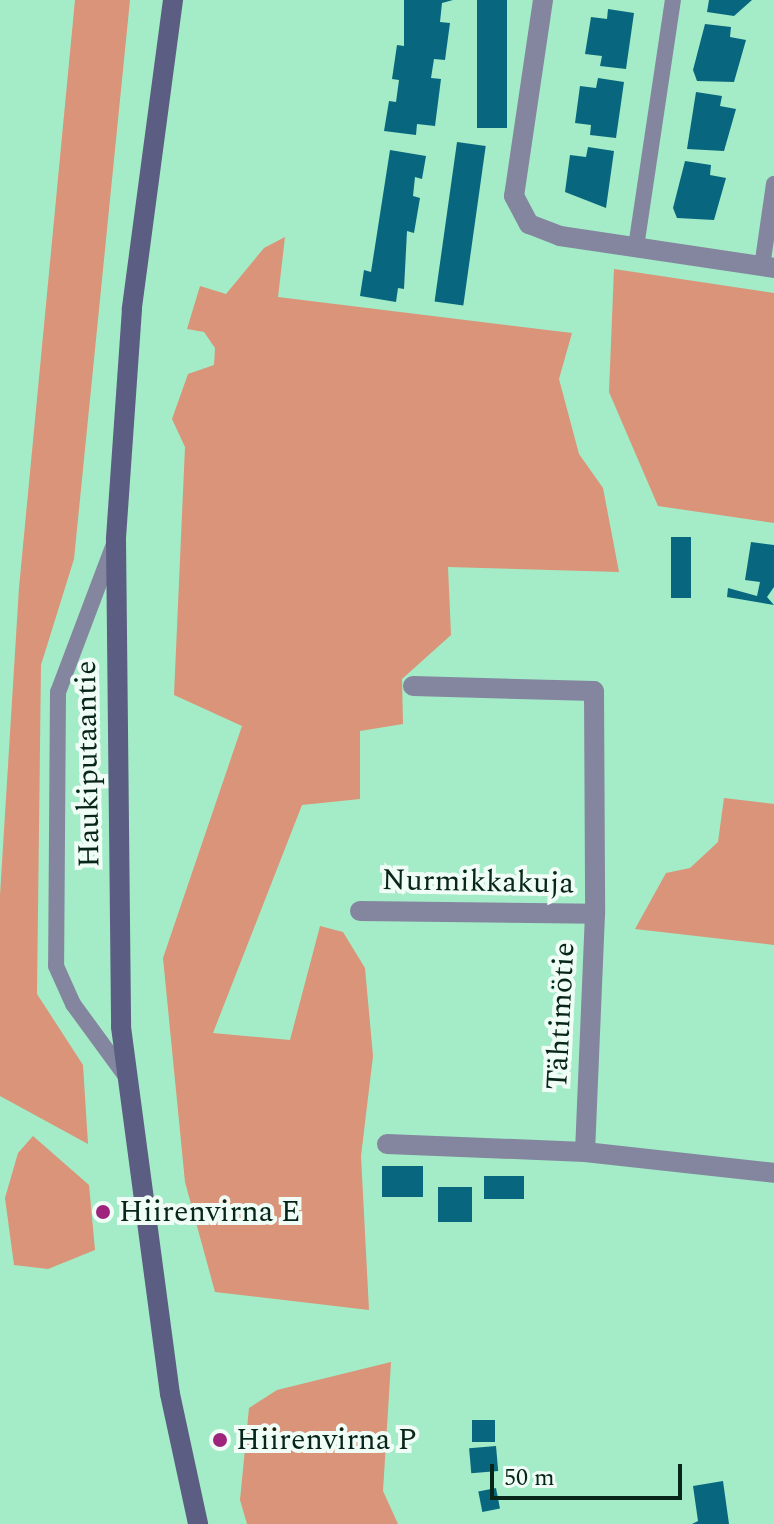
<!DOCTYPE html>
<meta charset="utf-8">
<style>
body{margin:0}
#map{position:relative;width:774px;height:1524px;overflow:hidden;background:#a4ebc7;font-family:Spectral,serif}
div>[style]{position:absolute}
.green>*{inset:0;background:#d99479}
.building>*{inset:0;background:#08677f;transform-origin:0 0}
.service>*{height:16px;margin:-8px;padding:0 8px;transform-origin:8px;border-radius:8px;background:#84859f}
.minor>*{height:20px;margin:-10px;padding:0 10px;transform-origin:10px;border-radius:10px;background:#84859f}
.secondary>*{height:20px;margin:-10px;padding:0 10px;transform-origin:10px;border-radius:10px;background:#5c5d82}
.dots>*{width:22px;height:22px;translate:-50% -50%;box-sizing:border-box;border:4px solid #f0fdf6;border-radius:50%}
span{translate:-50% -50%;white-space:nowrap;text-align:center;line-height:1.15;-webkit-text-stroke:8px #f0fdf6;paint-order:stroke}
.street-label{font-size:30px;color:#072518}
.poi-label{font-size:30px;color:#072518}
.left{translate:0 -50%;text-align:left}
.scale{position:absolute;left:490px;top:1464px;width:192px;height:36px;box-sizing:border-box;border:4px solid #072518;border-top:0;padding-left:10px;font-size:24px;line-height:28px;white-space:nowrap;color:#072518;-webkit-text-stroke:6px #f0fdf6;paint-order:stroke}
</style>
<div id="map">
<div class="green">
<i style="clip-path:polygon(75px 0,130px 0,74px 559px,41px 665px,37px 994px,83px 1065px,88px 1144px,0 1096px,0 895px,19px 588px)"></i>
<i style="clip-path:polygon(285px 237px,278px 297px,572px 333px,559px 379px,579px 454px,603px 488px,619px 572px,448px 567px,451px 635px,402px 679px,403px 724px,360px 731px,360px 799px,302px 805px,213px 1033px,290px 1040px,320px 926px,343px 932px,365px 968px,373px 1056px,361px 1156px,369px 1310px,215px 1292px,185px 1182px,163px 958px,242px 726px,174px 695px,185px 447px,172px 419px,188px 374px,214px 365px,215px 348px,204px 332px,187px 329px,200px 286px,226px 294px,264px 248px)"></i>
<i style="clip-path:polygon(614px 269px,774px 293px,774px 523px,658px 506px,609px 392px)"></i>
<i style="clip-path:polygon(724px 798px,774px 804px,774px 945px,635px 929px,666px 873px,690px 868px,718px 842px)"></i>
<i style="clip-path:polygon(33px 1136px,89px 1185px,95px 1250px,48px 1269px,14px 1265px,5px 1198px,18px 1153px)"></i>
<i style="clip-path:polygon(391px 1362px,383px 1491px,398px 1524px,247px 1524px,240px 1500px,249px 1408px,277px 1390px)"></i>
</div>
<div class="building">
<i style="clip-path:polygon(404px 0,453px 0,442px 3px,440px 22px,450px 23px,445px 60px,434px 59px,431px 78px,441px 79px,435px 126px,417px 124px,416px 135px,384px 131px,389px 101px,396px 102px,399px 80px,392px 79px,397px 45px,404px 46px)"></i>
<i style="left:477px;top:0;width:30px;height:128px"></i>
<i style="clip-path:polygon(709px 0,752px 0,734px 16px,707px 12px)"></i>
<i style="clip-path:polygon(608px 9px,634px 13px,626px 69px,600px 66px,602px 56px,585px 54px,591px 17px,607px 19px)"></i>
<i style="clip-path:polygon(705px 24px,731px 27px,730px 37px,746px 40px,734px 82px,697px 81px,693px 70px)"></i>
<i style="clip-path:polygon(598px 78px,624px 82px,616px 138px,590px 135px,591px 125px,575px 123px,580px 86px,596px 88px)"></i>
<i style="clip-path:polygon(696px 92px,722px 96px,720px 106px,736px 109px,724px 151px,687px 149px)"></i>
<i style="left:457px;top:142px;width:29px;height:161px;rotate:8deg"></i>
<i style="clip-path:polygon(588px 147px,614px 151px,606px 208px,565px 192px,570px 155px,586px 157px)"></i>
<i style="clip-path:polygon(390px 150px,426px 156px,422px 179px,415px 177px,413px 196px,420px 198px,414px 233px,407px 231px,404px 289px,398px 288px,396px 302px,360px 296px,364px 270px,371px 272px)"></i>
<i style="clip-path:polygon(685px 161px,711px 165px,710px 175px,726px 178px,714px 220px,677px 218px,673px 208px)"></i>
<i style="left:671px;top:537px;width:20px;height:61px"></i>
<i style="clip-path:polygon(751px 542px,774px 545px,774px 587px,767px 597px,774px 605px,727px 597px,728px 588px,757px 596px,760px 582px,745px 580px)"></i>
<i style="left:423px;top:1166px;width:31px;height:41px;rotate:90deg"></i>
<i style="left:484px;top:1176px;width:40px;height:23px"></i>
<i style="left:438px;top:1187px;width:34px;height:35px"></i>
<i style="left:495px;top:1420px;width:22px;height:23px;rotate:90deg"></i>
<i style="left:496px;top:1446px;width:25px;height:27px;rotate:85deg"></i>
<i style="clip-path:polygon(723px 1481px,729px 1524px,692px 1524px,698px 1521px,693px 1486px)"></i>
<i style="left:496px;top:1488px;width:21px;height:18px;rotate:79deg"></i>
</div>
<div class="service">
<i style="left:636px;top:247px;width:250px;rotate:-81.5deg"></i>
<i style="left:762px;top:267px;width:84px;rotate:-81.8deg"></i>
<i style="left:114px;top:544px;width:158px;rotate:110.7deg"></i>
<i style="left:58px;top:692px;width:274px;rotate:90.4deg"></i>
<i style="left:56px;top:966px;width:42px;rotate:65.9deg"></i>
<i style="left:73px;top:1004px;width:88px;rotate:53.8deg"></i>
</div>
<div class="minor">
<i style="left:543px;top:0;width:198px;rotate:98.4deg"></i>
<i style="left:514px;top:196px;width:32px;rotate:62deg"></i>
<i style="left:529px;top:224px;width:33px;rotate:21deg"></i>
<i style="left:560px;top:236px;width:216px;rotate:8.5deg"></i>
<i style="left:413px;top:686px;width:181px;rotate:1.6deg"></i>
<i style="left:594px;top:691px;width:223px;rotate:89.7deg"></i>
<i style="left:595px;top:914px;width:238px;rotate:92.4deg"></i>
<i style="left:585px;top:1152px;width:190px;rotate:6.3deg"></i>
<i style="left:360px;top:911px;width:235px;rotate:0.7deg"></i>
<i style="left:387px;top:1144px;width:198px;rotate:2.3deg"></i>
</div>
<div class="secondary">
<i style="left:173px;top:0;width:312px;rotate:97.6deg"></i>
<i style="left:132px;top:309px;width:231px;rotate:94deg"></i>
<i style="left:116px;top:539px;width:488px;rotate:89.4deg"></i>
<i style="left:121px;top:1027px;width:370px;rotate:82.4deg"></i>
<i style="left:170px;top:1394px;width:133px;rotate:77.8deg"></i>
</div>
<div class="dots">
<i style="left:103px;top:1212px;background:#9f257c"></i>
<i style="left:220px;top:1440px;background:#9f257c"></i>
</div>
<div class="street-label">
<span style="left:88px;top:764px;rotate:-91deg">Haukiputaantie</span>
<span style="left:478px;top:882px;rotate:1deg">Nurmikkakuja</span>
<span style="left:561px;top:1016px;rotate:-87deg">Tähtimötie</span>
</div>
<div class="poi-label">
<span class="left" style="left:119px;top:1212px">Hiirenvirna E</span>
<span class="left" style="left:236px;top:1440px">Hiirenvirna P</span>
</div>
<div class="scale">50 m</div>
</div>
